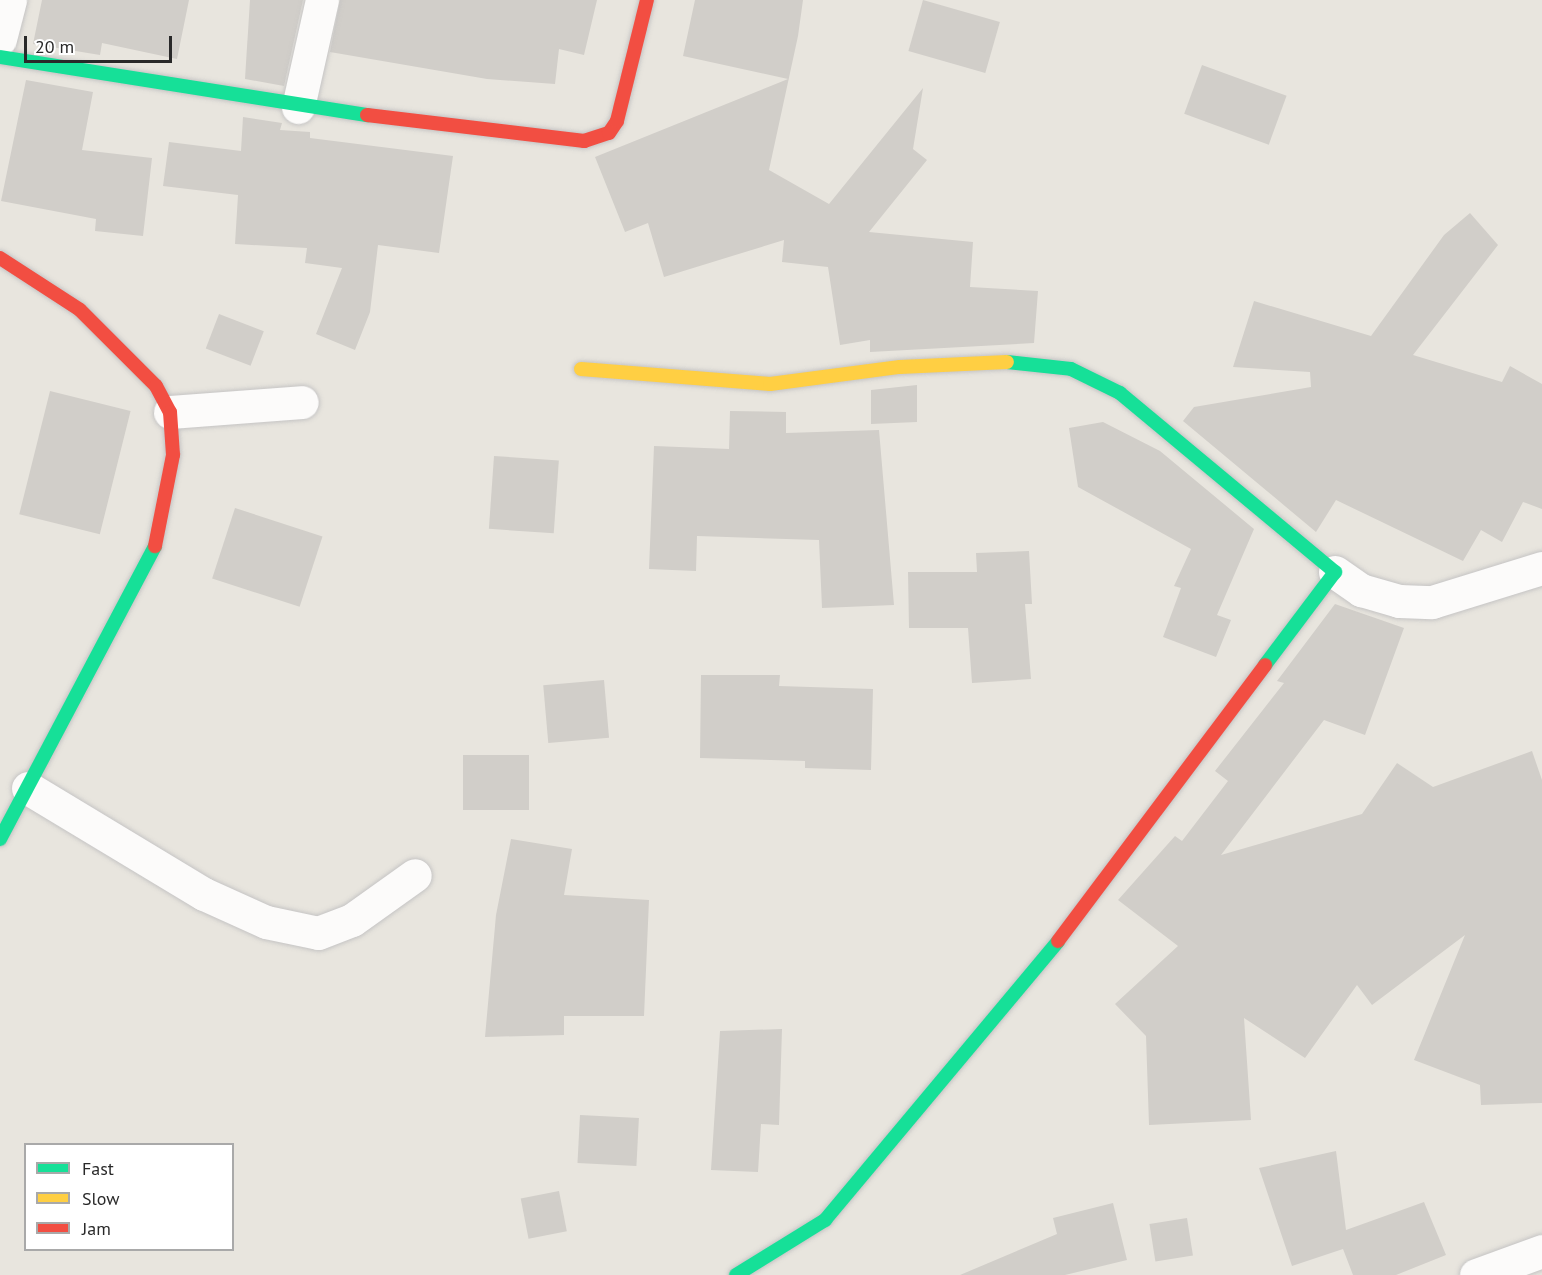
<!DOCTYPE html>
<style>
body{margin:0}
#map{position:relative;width:1542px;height:1275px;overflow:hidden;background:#e8e5de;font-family:"PT Sans",sans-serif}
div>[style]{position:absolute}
.building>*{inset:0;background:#d1cec9;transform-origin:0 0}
.roads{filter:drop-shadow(0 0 2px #c5c4c4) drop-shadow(0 0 2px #c5c4c4)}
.street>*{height:33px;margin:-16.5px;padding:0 16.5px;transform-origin:16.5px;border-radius:16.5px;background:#fcfbfa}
.fast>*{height:14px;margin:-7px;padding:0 7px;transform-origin:7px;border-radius:7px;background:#16e098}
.slow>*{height:14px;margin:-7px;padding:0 7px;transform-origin:7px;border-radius:7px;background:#ffcf43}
.jam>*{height:14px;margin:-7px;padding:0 7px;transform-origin:7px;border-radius:7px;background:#f24e42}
span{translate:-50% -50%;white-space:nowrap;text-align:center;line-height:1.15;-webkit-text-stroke:4.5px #fff;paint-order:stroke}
.legend{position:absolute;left:24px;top:1143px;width:210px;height:108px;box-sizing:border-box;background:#fff;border:2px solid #a9a9a9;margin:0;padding:8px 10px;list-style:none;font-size:18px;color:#292929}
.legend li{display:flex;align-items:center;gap:12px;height:30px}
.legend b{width:30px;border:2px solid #a9a9a9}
.scale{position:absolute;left:24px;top:36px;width:148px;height:27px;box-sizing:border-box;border:3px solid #292929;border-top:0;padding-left:8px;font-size:18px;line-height:21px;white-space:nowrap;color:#292929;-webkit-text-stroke:4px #fff;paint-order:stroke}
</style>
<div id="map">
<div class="building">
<i style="clip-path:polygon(42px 0,189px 0,177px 59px,102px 43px,100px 55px,33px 44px)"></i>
<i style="clip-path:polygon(250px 0,303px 0,284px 86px,245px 79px)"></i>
<i style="clip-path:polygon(340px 0,597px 0,584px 55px,559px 49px,555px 84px,487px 79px,330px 52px)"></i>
<i style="clip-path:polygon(695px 0,803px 0,798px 36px,769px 170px,829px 204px,923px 88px,913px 149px,927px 160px,869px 232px,973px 242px,970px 287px,1038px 291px,1034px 343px,870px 352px,870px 340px,840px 345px,828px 267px,782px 262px,784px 240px,664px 277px,648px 223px,625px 232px,595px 157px,788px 79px,683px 56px)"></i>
<i style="left:923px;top:0;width:80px;height:53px;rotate:16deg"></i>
<i style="left:1202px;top:65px;width:90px;height:52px;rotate:20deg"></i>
<i style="clip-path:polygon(26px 80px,93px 92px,82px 150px,152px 158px,143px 236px,95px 231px,96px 219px,1px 201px)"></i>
<i style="clip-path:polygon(243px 117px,282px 123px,280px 130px,310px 132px,310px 138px,453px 156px,439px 253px,378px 245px,370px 312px,355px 350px,316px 334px,342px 268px,305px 263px,307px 248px,235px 244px,238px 195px,163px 186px,169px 142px,241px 151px)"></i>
<i style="clip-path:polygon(1470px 213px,1498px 245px,1413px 355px,1502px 382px,1510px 366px,1542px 384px,1542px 509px,1523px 502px,1502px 542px,1481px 530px,1463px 561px,1336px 500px,1316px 532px,1183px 421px,1194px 407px,1311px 387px,1310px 372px,1233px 367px,1254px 301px,1371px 336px,1444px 235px)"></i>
<i style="left:219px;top:314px;width:48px;height:37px;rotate:21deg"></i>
<i style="clip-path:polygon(917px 385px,917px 422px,871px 424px,871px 390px)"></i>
<i style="left:50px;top:391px;width:83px;height:127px;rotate:14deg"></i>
<i style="clip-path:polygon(730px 411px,786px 412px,786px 433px,879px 430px,894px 605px,822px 608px,819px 540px,697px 536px,696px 571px,649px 569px,654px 446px,729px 449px)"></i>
<i style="clip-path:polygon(1103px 422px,1160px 451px,1254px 529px,1217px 615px,1231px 620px,1216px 657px,1163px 637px,1181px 588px,1174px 586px,1191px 549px,1078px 487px,1069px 428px)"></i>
<i style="left:494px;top:456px;width:65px;height:73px;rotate:4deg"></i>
<i style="left:235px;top:508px;width:92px;height:74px;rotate:18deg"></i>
<i style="clip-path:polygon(1029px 551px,1032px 604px,1025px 604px,1031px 679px,972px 683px,968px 628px,909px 628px,908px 572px,977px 572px,976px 553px)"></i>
<i style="clip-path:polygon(1335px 604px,1404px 628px,1365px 735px,1324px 720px,1221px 855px,1362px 814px,1397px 763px,1433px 787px,1532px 751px,1542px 780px,1542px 1103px,1481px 1105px,1480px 1085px,1414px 1060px,1465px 935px,1372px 1005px,1357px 985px,1305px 1058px,1244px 1018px,1251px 1120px,1149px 1125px,1146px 1036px,1115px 1004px,1178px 946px,1118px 900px,1175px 836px,1182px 841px,1228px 781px,1215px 771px,1284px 683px,1277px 681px)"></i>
<i style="clip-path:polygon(701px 675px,780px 675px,779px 686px,873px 689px,871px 770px,805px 768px,805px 761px,700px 758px)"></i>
<i style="left:604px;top:680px;width:58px;height:61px;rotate:85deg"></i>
<i style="left:463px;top:755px;width:66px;height:55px"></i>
<i style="clip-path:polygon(511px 839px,572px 849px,564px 895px,649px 900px,644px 1016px,564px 1016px,564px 1035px,485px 1037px,496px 915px)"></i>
<i style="clip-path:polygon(782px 1029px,779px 1125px,761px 1124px,758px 1172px,711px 1170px,720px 1031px)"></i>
<i style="left:580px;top:1115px;width:59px;height:48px;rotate:3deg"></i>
<i style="clip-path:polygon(1336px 1151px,1346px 1230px,1424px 1202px,1446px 1255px,1396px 1275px,1353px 1275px,1343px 1249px,1292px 1266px,1259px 1168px)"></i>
<i style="left:559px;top:1191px;width:41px;height:39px;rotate:79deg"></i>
<i style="clip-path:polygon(1113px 1203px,1127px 1260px,1065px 1275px,960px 1275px,1057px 1234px,1053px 1218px)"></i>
<i style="left:1187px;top:1218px;width:38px;height:38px;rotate:81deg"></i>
</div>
<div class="roads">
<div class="street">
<i style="left:0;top:39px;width:40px;rotate:-75.6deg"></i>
<i style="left:298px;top:107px;width:110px;rotate:-77.4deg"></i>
<i style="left:170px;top:412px;width:132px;rotate:-4.3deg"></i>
<i style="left:1335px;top:572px;width:32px;rotate:35deg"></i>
<i style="left:1361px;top:590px;width:40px;rotate:16deg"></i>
<i style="left:1399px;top:601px;width:33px;rotate:2deg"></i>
<i style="left:1432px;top:602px;width:115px;rotate:-17.2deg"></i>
<i style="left:28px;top:788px;width:205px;rotate:31.1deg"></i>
<i style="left:204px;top:894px;width:68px;rotate:24.3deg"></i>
<i style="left:266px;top:922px;width:53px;rotate:11.9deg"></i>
<i style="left:318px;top:933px;width:36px;rotate:-21deg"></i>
<i style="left:352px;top:920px;width:77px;rotate:-35.5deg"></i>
<i style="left:1476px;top:1275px;width:70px;rotate:-20deg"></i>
</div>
<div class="fast">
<i style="left:0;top:57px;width:372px;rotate:9deg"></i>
<i style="left:1007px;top:362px;width:64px;rotate:6.2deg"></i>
<i style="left:1071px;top:369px;width:55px;rotate:26.1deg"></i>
<i style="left:1120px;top:393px;width:280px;rotate:39.8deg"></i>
<i style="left:1335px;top:572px;width:116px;rotate:127deg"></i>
<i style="left:0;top:839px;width:331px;rotate:-62.1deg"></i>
<i style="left:736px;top:1275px;width:105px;rotate:-31.7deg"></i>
<i style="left:825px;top:1220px;width:363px;rotate:-50.1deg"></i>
</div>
<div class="slow">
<i style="left:581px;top:369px;width:190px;rotate:4.5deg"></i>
<i style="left:770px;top:384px;width:131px;rotate:-7.5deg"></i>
<i style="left:900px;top:367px;width:107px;rotate:-2.7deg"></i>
</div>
<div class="jam">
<i style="left:367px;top:115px;width:219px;rotate:6.8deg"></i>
<i style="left:584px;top:141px;width:26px;rotate:-18deg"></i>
<i style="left:609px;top:133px;width:14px;rotate:-56deg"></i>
<i style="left:617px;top:121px;width:125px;rotate:-76.1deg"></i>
<i style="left:0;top:258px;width:95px;rotate:33deg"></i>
<i style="left:80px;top:310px;width:107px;rotate:45deg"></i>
<i style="left:156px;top:386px;width:30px;rotate:62deg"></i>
<i style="left:170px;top:412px;width:43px;rotate:86deg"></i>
<i style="left:173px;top:455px;width:93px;rotate:101.2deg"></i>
<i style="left:1058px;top:941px;width:345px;rotate:-53.1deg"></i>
</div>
</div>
<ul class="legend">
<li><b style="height:8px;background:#16e098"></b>Fast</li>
<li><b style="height:8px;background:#ffcf43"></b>Slow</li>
<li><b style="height:8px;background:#f24e42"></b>Jam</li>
</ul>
<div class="scale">20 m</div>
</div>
